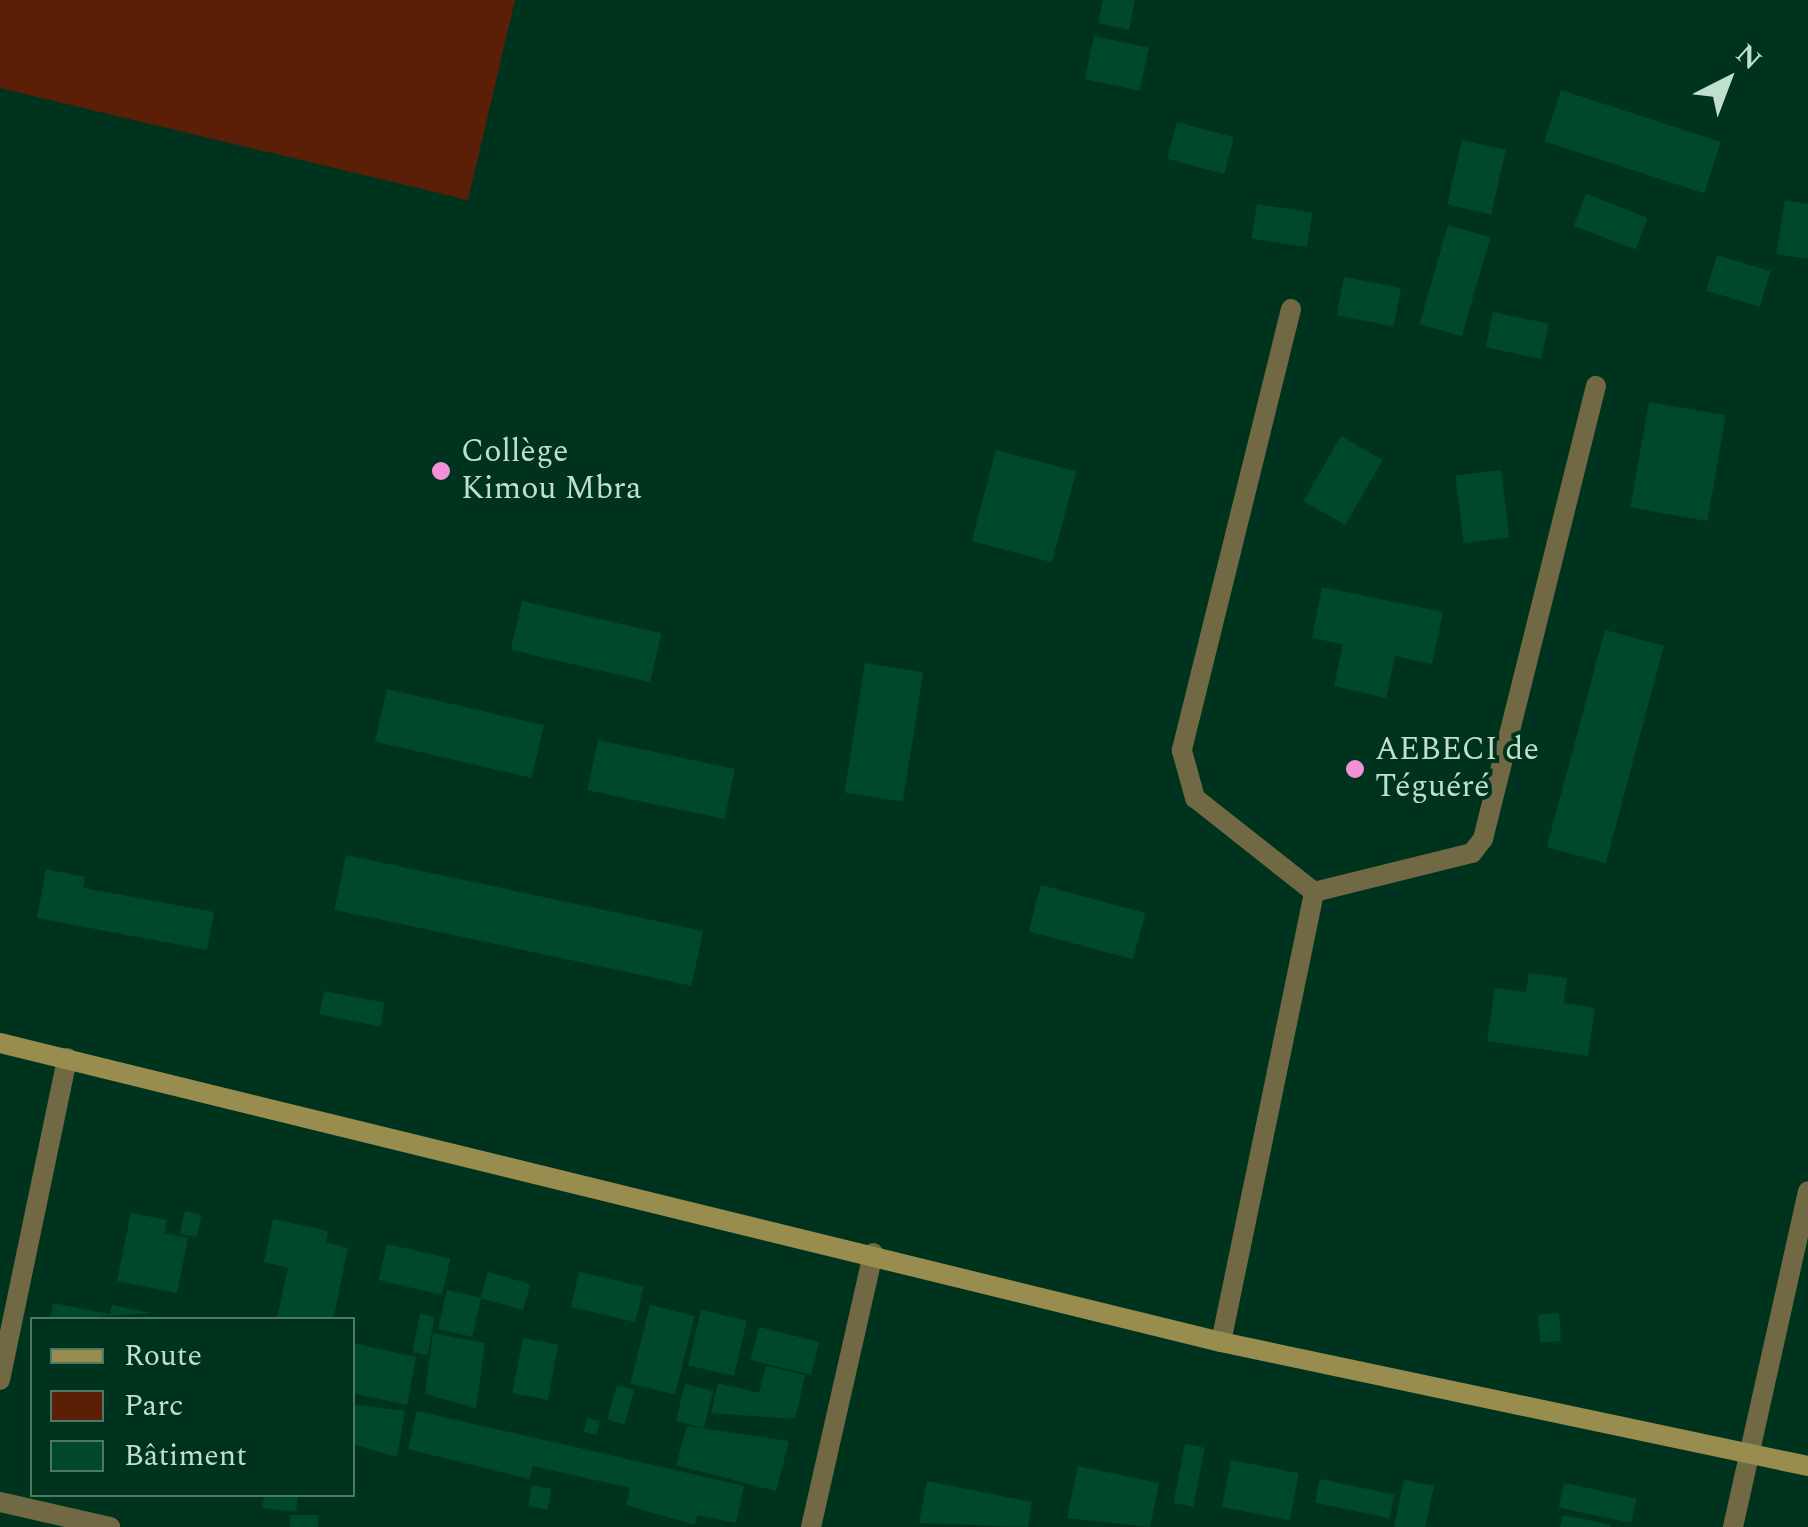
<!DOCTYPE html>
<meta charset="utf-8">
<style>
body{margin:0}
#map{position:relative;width:1808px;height:1527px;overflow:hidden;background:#00331d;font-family:Spectral,serif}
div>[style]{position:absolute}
.green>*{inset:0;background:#5b1e07}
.building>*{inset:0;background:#00482a;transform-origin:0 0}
.street>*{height:20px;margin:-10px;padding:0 10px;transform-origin:10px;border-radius:10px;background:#706943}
.secondary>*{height:20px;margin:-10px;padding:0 10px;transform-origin:10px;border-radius:10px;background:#988c4f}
.dots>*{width:28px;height:28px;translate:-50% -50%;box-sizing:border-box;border:5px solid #00331d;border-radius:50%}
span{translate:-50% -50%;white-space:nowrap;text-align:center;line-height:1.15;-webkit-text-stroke:8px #00331d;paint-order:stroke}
.poi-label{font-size:32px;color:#c0dfcc}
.left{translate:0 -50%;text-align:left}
.legend{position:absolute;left:30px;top:1317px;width:325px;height:180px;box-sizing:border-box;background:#00331d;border:2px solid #4d7863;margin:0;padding:12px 18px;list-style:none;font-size:30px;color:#c0dfcc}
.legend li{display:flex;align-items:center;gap:20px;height:50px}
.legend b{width:50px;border:2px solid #4d7863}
.north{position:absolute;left:1678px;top:30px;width:100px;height:100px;-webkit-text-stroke:8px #00331d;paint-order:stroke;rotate:42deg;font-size:28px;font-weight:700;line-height:40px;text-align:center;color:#c0dfcc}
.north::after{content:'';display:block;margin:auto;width:35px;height:45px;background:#c0dfcc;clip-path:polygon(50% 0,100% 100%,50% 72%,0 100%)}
</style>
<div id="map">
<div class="green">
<i style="clip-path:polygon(0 0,515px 0,468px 200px,0 88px)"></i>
</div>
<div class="building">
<i style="clip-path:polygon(1103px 0,1135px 0,1129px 30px,1098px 23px)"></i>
<i style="left:1094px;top:36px;width:56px;height:44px;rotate:12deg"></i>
<i style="left:1561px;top:90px;width:168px;height:54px;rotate:18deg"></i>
<i style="left:1177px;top:122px;width:59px;height:38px;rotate:15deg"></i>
<i style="left:1462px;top:140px;width:45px;height:66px;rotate:13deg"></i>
<i style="left:1586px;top:194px;width:66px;height:34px;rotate:21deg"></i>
<i style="clip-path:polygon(1785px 200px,1808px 204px,1808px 259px,1776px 254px)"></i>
<i style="left:1257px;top:204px;width:56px;height:35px;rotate:9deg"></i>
<i style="left:1448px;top:225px;width:44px;height:103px;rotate:16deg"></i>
<i style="left:1717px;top:255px;width:56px;height:37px;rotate:17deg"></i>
<i style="left:1344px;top:277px;width:58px;height:39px;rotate:11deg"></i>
<i style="left:1493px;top:312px;width:57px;height:36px;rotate:12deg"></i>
<i style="left:1649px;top:402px;width:78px;height:107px;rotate:10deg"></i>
<i style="left:1341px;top:436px;width:48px;height:75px;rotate:30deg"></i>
<i style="left:996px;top:450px;width:83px;height:94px;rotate:15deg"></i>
<i style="left:1501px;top:470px;width:68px;height:46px;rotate:83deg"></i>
<i style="clip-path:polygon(1322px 587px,1443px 612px,1432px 664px,1395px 656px,1386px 698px,1334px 686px,1343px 644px,1312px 638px)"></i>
<i style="left:522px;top:601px;width:143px;height:50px;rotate:13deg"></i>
<i style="left:1605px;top:630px;width:61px;height:225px;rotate:15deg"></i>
<i style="left:865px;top:663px;width:59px;height:131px;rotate:9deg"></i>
<i style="left:387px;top:689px;width:161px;height:54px;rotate:13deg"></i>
<i style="left:598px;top:740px;width:140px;height:51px;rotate:12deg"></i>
<i style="left:346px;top:855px;width:365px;height:56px;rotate:12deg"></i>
<i style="clip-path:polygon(46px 869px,85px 877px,83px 888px,214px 912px,207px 950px,37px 918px)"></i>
<i style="left:1041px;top:885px;width:108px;height:48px;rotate:15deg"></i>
<i style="clip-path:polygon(1529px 973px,1567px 978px,1564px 1003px,1595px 1008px,1588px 1056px,1487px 1041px,1495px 988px,1526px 992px)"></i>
<i style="left:324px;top:991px;width:62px;height:24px;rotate:11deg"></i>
<i style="left:185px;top:1211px;width:17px;height:23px;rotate:13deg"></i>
<i style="clip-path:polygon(131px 1213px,167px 1220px,165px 1233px,188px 1238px,177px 1293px,117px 1281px)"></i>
<i style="clip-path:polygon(273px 1219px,328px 1231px,326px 1242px,348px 1248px,333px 1320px,277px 1318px,288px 1268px,264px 1262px)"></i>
<i style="left:387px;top:1244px;width:65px;height:37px;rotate:13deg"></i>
<i style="left:488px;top:1272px;width:44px;height:27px;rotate:16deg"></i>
<i style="left:579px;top:1272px;width:66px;height:36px;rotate:13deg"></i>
<i style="left:447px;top:1290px;width:35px;height:40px;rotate:13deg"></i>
<i style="clip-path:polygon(53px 1303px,110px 1314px,112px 1305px,152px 1313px,50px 1320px)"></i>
<i style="left:650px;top:1305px;width:46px;height:81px;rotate:14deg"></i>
<i style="left:701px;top:1310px;width:47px;height:57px;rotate:13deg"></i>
<i style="left:1559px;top:1313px;width:28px;height:21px;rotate:86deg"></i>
<i style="left:420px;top:1314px;width:15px;height:39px;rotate:11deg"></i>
<i style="left:759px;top:1327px;width:62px;height:34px;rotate:14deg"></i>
<i style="clip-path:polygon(433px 1333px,485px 1343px,476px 1408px,425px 1394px)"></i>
<i style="left:523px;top:1338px;width:36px;height:56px;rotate:11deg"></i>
<i style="clip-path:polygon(352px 1343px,416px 1357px,407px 1405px,352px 1393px)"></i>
<i style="clip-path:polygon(766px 1366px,805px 1375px,795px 1419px,711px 1413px,718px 1383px,759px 1393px)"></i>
<i style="left:685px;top:1384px;width:29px;height:38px;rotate:14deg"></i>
<i style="left:617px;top:1385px;width:18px;height:36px;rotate:16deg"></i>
<i style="clip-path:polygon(352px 1404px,405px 1411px,397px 1457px,352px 1444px)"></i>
<i style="clip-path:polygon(417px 1411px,744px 1486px,736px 1523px,697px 1515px,695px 1525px,626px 1505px,630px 1488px,533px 1466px,529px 1479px,408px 1449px)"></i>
<i style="left:587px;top:1418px;width:13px;height:14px;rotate:13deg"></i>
<i style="clip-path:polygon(687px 1426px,789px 1441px,776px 1491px,676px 1465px)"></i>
<i style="left:1185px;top:1444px;width:20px;height:60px;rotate:11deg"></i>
<i style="left:1231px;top:1460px;width:69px;height:48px;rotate:11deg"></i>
<i style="clip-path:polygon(1078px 1466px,1159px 1483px,1150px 1527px,1067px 1518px)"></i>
<i style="left:1320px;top:1479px;width:76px;height:24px;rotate:12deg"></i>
<i style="clip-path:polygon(1404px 1480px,1434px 1486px,1425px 1527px,1394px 1527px)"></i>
<i style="clip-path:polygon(927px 1481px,1032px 1502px,1028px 1527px,919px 1523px)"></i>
<i style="left:1564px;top:1483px;width:74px;height:25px;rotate:12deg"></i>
<i style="left:532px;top:1485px;width:20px;height:21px;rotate:11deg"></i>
<i style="clip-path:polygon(265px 1494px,298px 1494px,296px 1512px,262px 1508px)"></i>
<i style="left:290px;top:1515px;width:28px;height:12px"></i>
<i style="clip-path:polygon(1563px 1515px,1611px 1525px,1611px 1527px,1560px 1527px)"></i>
</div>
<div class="street">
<i style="left:1291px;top:309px;width:455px;rotate:103.9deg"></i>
<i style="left:1182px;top:751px;width:49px;rotate:74.5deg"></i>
<i style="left:1195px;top:798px;width:152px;rotate:38.3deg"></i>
<i style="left:1221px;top:1342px;width:460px;rotate:-78.3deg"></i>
<i style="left:1314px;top:892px;width:163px;rotate:-13.9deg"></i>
<i style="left:1472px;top:853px;width:18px;rotate:-52deg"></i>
<i style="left:1483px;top:839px;width:467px;rotate:-76deg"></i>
<i style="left:0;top:1380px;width:329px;rotate:-78.2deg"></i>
<i style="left:0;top:1502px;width:113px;rotate:12.8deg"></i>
<i style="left:811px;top:1527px;width:281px;rotate:-77.2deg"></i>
<i style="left:1733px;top:1527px;width:344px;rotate:-77.4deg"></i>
</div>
<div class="secondary">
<i style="left:0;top:1043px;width:1257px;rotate:13.76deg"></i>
<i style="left:1221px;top:1342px;width:600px;rotate:11.93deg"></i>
</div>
<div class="dots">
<i style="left:441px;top:471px;background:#f391d6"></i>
<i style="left:1355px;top:769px;background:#f391d6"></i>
</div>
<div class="poi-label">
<span class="left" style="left:461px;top:471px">Collège<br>Kimou Mbra</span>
<span class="left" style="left:1375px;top:769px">AEBECI de<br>Téguéré</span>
</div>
<ul class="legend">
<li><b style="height:12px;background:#988c4f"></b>Route</li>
<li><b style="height:28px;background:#5b1e07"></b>Parc</li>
<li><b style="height:28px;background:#00482a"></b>Bâtiment</li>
</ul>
<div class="north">N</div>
</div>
